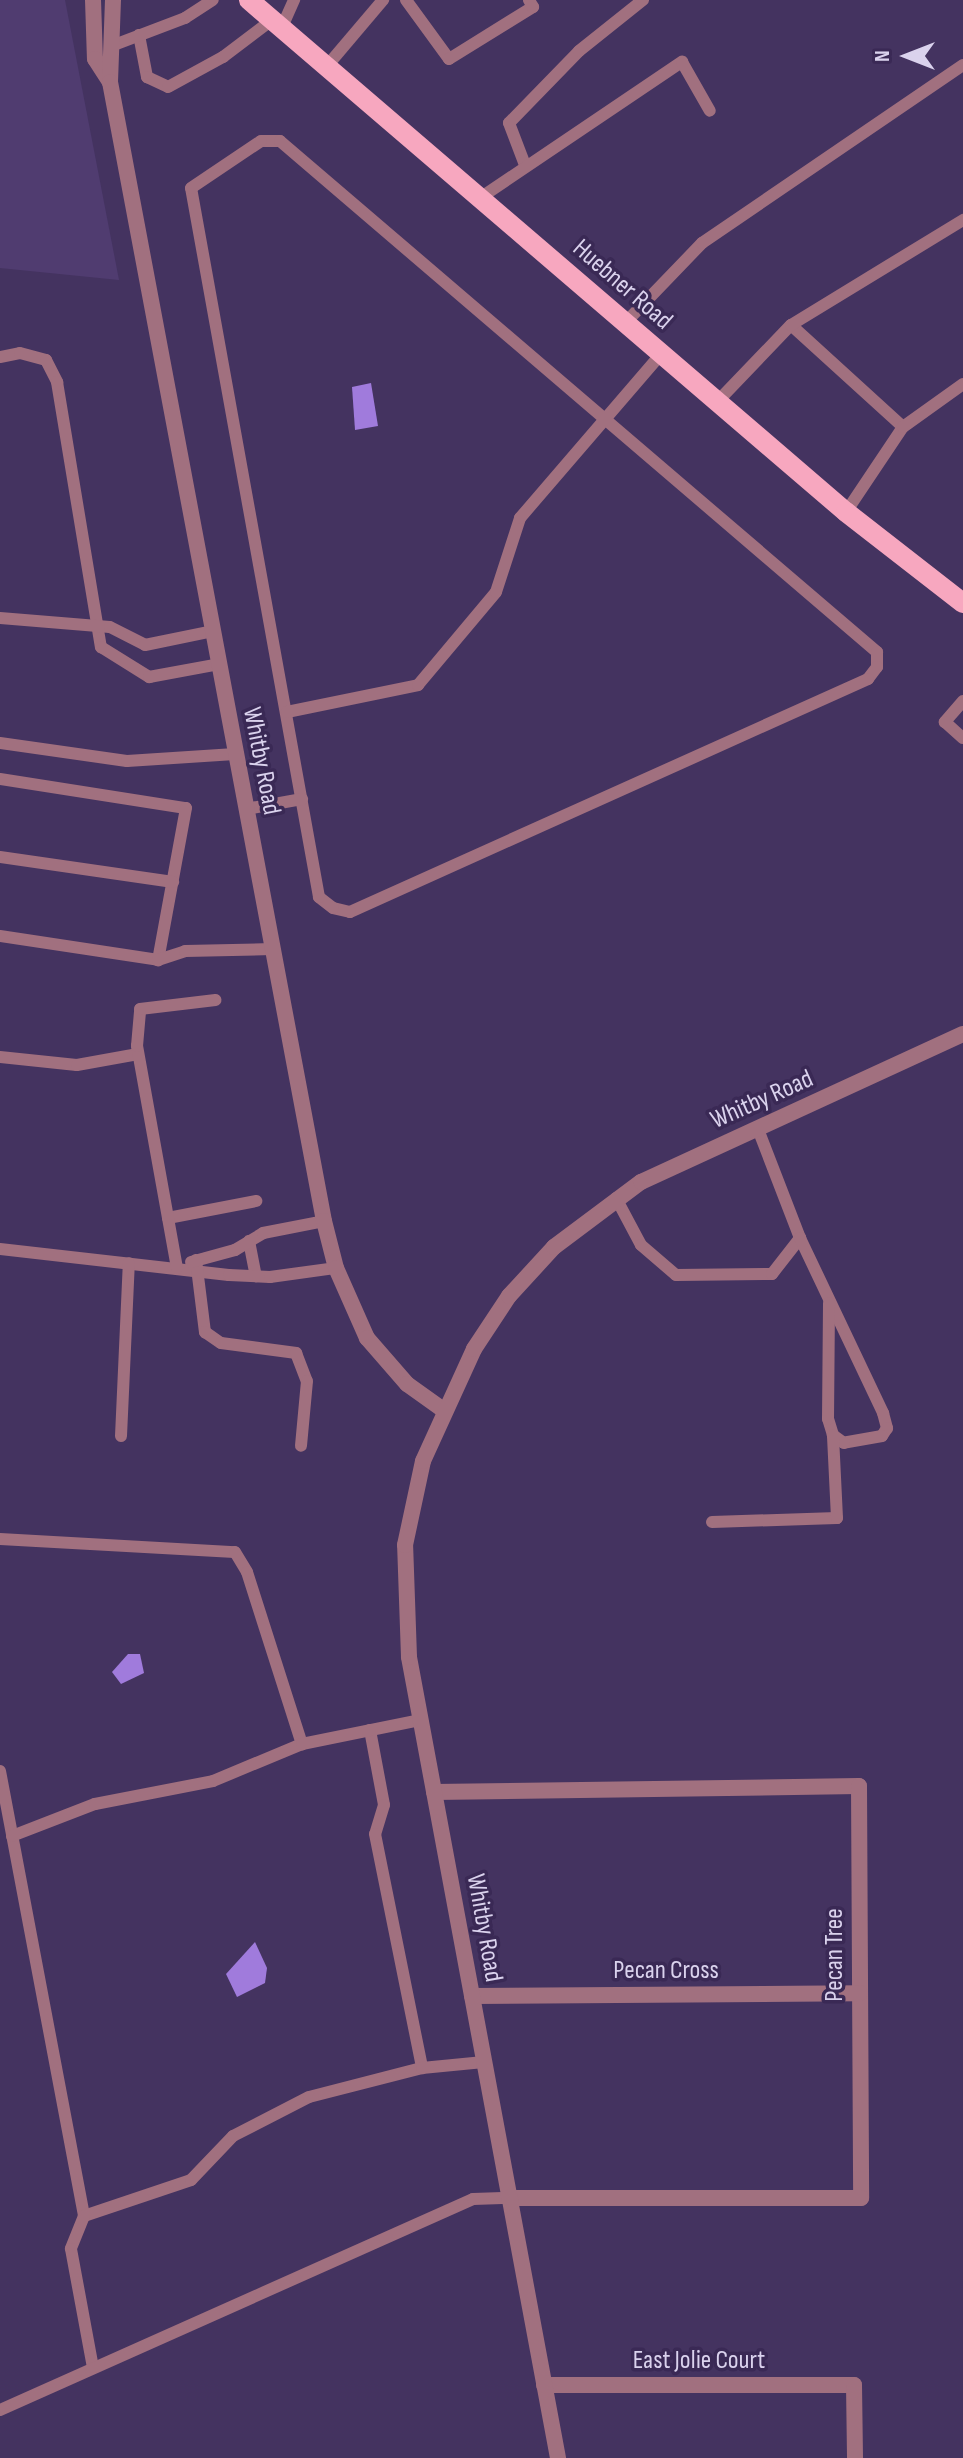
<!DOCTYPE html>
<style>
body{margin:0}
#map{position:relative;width:963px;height:2458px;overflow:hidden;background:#443360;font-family:"Sofia Sans Condensed",sans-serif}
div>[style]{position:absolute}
.built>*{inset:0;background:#503c70}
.water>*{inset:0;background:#a07bdc}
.service>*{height:12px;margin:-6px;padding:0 6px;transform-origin:6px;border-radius:6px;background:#a1707f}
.minor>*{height:16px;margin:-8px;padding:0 8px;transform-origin:8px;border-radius:8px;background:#a1707f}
.primary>*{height:20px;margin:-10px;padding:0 10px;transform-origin:10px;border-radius:10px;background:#f7a7bf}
span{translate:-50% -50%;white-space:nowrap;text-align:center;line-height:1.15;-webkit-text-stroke:7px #3a2955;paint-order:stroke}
.street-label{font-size:26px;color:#dad2ed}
.north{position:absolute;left:867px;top:16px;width:80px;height:80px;-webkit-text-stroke:6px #3a2955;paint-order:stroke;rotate:270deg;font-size:22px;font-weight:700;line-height:32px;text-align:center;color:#dad2ed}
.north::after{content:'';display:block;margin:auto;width:28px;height:36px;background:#dad2ed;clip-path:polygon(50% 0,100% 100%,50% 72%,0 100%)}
</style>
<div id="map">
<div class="built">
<i style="clip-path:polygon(0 0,65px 0,119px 280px,0 268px)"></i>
</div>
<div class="water">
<i style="clip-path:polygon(371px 383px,378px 426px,355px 430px,352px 387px)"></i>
<i style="clip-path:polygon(128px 1654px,140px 1654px,144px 1673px,121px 1684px,112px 1672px)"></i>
<i style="clip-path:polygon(255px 1942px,267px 1968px,265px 1983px,237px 1997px,226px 1974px)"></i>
</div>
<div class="service">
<i style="left:406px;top:0;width:73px;rotate:53.9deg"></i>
<i style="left:449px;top:59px;width:99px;rotate:-31.8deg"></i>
<i style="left:533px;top:7px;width:8px;rotate:-120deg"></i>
<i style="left:282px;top:27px;width:30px;rotate:-66deg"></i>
<i style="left:139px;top:35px;width:43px;rotate:79.2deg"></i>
<i style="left:147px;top:77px;width:23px;rotate:25deg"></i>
<i style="left:168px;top:87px;width:63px;rotate:-28.6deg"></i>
<i style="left:223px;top:57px;width:63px;rotate:-37.2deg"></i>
<i style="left:114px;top:45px;width:76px;rotate:-20.8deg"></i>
<i style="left:185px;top:18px;width:33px;rotate:-33deg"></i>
<i style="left:327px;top:66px;width:87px;rotate:-49.7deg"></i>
<i style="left:261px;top:141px;width:19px"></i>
<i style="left:280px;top:141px;width:786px;rotate:40.56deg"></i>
<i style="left:877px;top:652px;width:15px;rotate:90deg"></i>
<i style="left:877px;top:667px;width:15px;rotate:127deg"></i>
<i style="left:868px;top:679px;width:568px;rotate:155.78deg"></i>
<i style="left:350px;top:912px;width:17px;rotate:-167deg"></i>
<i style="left:333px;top:908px;width:18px;rotate:-142deg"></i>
<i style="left:319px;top:897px;width:720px;rotate:-100.23deg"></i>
<i style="left:191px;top:188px;width:84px;rotate:-33.9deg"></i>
<i style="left:525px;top:165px;width:45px;rotate:-110.9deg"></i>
<i style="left:509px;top:123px;width:100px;rotate:-45.8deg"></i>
<i style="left:579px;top:51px;width:82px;rotate:-38.6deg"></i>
<i style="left:480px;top:198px;width:244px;rotate:-34deg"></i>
<i style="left:682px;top:62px;width:56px;rotate:60.3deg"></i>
<i style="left:626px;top:322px;width:110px;rotate:-46.1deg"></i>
<i style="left:702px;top:243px;width:316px;rotate:-34.3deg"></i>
<i style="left:791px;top:325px;width:151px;rotate:42.3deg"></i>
<i style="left:0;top:357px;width:20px;rotate:-11deg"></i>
<i style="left:20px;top:353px;width:27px;rotate:15deg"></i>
<i style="left:46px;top:360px;width:25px;rotate:63deg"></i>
<i style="left:57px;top:382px;width:269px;rotate:80.6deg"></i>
<i style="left:101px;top:647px;width:57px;rotate:32deg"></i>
<i style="left:149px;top:677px;width:71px;rotate:-10.5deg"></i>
<i style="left:718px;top:401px;width:105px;rotate:-46.2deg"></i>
<i style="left:791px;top:325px;width:202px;rotate:-31.4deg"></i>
<i style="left:846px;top:512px;width:102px;rotate:-56.2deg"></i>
<i style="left:903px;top:427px;width:74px;rotate:-35.6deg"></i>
<i style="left:0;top:618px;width:110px;rotate:4.7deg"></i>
<i style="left:110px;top:627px;width:39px;rotate:27deg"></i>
<i style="left:145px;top:645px;width:69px;rotate:-11.6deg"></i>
<i style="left:963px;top:701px;width:28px;rotate:131deg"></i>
<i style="left:945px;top:722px;width:24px;rotate:42deg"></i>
<i style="left:287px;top:712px;width:134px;rotate:-11.6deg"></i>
<i style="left:418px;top:685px;width:121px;rotate:-50deg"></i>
<i style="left:496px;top:592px;width:78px;rotate:-72deg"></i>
<i style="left:520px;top:518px;width:218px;rotate:-49.3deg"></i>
<i style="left:0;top:743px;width:128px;rotate:8.1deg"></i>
<i style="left:127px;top:761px;width:108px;rotate:-3.7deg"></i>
<i style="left:0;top:779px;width:188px;rotate:8.9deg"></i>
<i style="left:186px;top:808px;width:155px;rotate:100.4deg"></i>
<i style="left:246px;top:809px;width:57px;rotate:-10.1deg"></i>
<i style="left:0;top:857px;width:175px;rotate:8.2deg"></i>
<i style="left:0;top:936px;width:160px;rotate:8.6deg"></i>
<i style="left:158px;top:960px;width:28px;rotate:-18deg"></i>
<i style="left:185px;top:951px;width:87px;rotate:-1.3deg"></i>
<i style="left:0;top:1057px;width:77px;rotate:5.9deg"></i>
<i style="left:77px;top:1065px;width:62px;rotate:-10.2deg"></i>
<i style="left:616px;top:1198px;width:53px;rotate:62deg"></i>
<i style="left:641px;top:1245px;width:46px;rotate:40.6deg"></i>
<i style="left:676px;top:1275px;width:96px;rotate:-0.6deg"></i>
<i style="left:772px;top:1274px;width:46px;rotate:-52.1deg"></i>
<i style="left:800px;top:1238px;width:117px;rotate:-111.1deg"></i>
<i style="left:168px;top:1218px;width:90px;rotate:-10.9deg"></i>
<i style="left:800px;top:1238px;width:194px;rotate:64.6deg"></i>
<i style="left:883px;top:1413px;width:16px;rotate:75deg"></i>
<i style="left:887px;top:1428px;width:9px;rotate:122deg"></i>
<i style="left:882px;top:1436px;width:39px;rotate:170deg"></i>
<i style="left:844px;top:1443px;width:14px;rotate:-144deg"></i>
<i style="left:833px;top:1435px;width:17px;rotate:-107deg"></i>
<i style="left:828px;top:1419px;width:116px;rotate:-89.5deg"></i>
<i style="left:249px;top:1241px;width:36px;rotate:79deg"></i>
<i style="left:0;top:1249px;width:230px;rotate:6.5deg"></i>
<i style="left:229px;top:1275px;width:41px;rotate:2.8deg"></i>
<i style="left:270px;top:1277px;width:67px;rotate:-7.8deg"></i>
<i style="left:196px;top:1260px;width:73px;rotate:82.9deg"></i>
<i style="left:205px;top:1332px;width:19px;rotate:35deg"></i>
<i style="left:221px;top:1343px;width:76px;rotate:7.6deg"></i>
<i style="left:296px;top:1353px;width:30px;rotate:69deg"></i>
<i style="left:307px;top:1381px;width:65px;rotate:95.3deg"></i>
<i style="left:191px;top:1262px;width:46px;rotate:-15.3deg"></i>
<i style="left:235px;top:1250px;width:33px;rotate:-31deg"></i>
<i style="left:263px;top:1233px;width:62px;rotate:-11.1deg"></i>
<i style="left:177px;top:1268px;width:226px;rotate:-100.2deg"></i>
<i style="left:137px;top:1046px;width:37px;rotate:-85deg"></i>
<i style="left:140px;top:1009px;width:76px;rotate:-6.8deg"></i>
<i style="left:121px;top:1436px;width:173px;rotate:-87.4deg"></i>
<i style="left:712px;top:1522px;width:125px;rotate:-1.8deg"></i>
<i style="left:837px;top:1518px;width:83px;rotate:-92.8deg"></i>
<i style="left:0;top:1539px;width:235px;rotate:3.2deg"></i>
<i style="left:235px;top:1552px;width:23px;rotate:59deg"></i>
<i style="left:247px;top:1572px;width:181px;rotate:72.3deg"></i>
<i style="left:370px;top:1730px;width:76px;rotate:79.4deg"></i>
<i style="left:384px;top:1805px;width:30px;rotate:107deg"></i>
<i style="left:375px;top:1834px;width:239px;rotate:78.6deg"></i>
<i style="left:0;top:1771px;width:453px;rotate:79.3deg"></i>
<i style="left:84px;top:2216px;width:113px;rotate:-18.6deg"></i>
<i style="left:191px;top:2180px;width:61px;rotate:-46.3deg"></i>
<i style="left:233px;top:2136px;width:85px;rotate:-27.2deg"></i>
<i style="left:309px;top:2097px;width:117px;rotate:-14.4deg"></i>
<i style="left:422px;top:2068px;width:62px;rotate:-5.5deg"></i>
<i style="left:12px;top:1836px;width:89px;rotate:-21.1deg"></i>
<i style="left:95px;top:1804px;width:120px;rotate:-11deg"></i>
<i style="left:213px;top:1781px;width:96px;rotate:-22.6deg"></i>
<i style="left:302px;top:1744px;width:120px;rotate:-11.5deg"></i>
<i style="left:84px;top:2216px;width:35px;rotate:112deg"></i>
<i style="left:71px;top:2249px;width:121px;rotate:79.5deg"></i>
<i style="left:0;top:2410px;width:518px;rotate:-24.04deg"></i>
<i style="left:473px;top:2199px;width:37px;rotate:-2deg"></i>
</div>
<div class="minor">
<i style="left:93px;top:0;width:59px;rotate:88.1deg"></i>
<i style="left:95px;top:59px;width:27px;rotate:57deg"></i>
<i style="left:113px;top:0;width:82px;rotate:92.1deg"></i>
<i style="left:110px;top:82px;width:1159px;rotate:79.36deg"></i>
<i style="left:324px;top:1221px;width:49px;rotate:75.7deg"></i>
<i style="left:336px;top:1268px;width:77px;rotate:66.1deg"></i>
<i style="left:367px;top:1338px;width:61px;rotate:49deg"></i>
<i style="left:407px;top:1384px;width:43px;rotate:35.5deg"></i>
<i style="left:434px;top:1792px;width:425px;rotate:-0.8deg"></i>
<i style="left:859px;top:1786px;width:412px;rotate:89.7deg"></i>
<i style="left:861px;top:2198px;width:351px;rotate:180deg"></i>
<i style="left:472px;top:1996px;width:388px;rotate:-0.4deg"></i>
<i style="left:544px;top:2385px;width:310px"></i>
<i style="left:854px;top:2385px;width:73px;rotate:89.2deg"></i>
<i style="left:558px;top:2458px;width:815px;rotate:-100.54deg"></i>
<i style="left:409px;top:1657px;width:112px;rotate:-92deg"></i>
<i style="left:405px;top:1545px;width:86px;rotate:-77.9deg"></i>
<i style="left:423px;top:1461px;width:123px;rotate:-65.5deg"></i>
<i style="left:474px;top:1349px;width:64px;rotate:-56.6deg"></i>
<i style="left:509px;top:1296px;width:67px;rotate:-47.4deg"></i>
<i style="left:554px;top:1247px;width:109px;rotate:-36.8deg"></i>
<i style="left:641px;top:1182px;width:354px;rotate:-24.7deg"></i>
</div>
<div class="primary">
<i style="left:249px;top:0;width:786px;rotate:40.62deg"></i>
<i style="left:846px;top:512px;width:148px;rotate:37.9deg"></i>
</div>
<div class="street-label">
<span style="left:622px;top:285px;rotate:41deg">Huebner Road</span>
<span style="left:261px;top:761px;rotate:79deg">Whitby Road</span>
<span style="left:762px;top:1100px;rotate:-24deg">Whitby Road</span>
<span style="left:484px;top:1928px;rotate:80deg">Whitby Road</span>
<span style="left:835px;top:1955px;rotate:-90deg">Pecan Tree</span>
<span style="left:666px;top:1971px">Pecan Cross</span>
<span style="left:699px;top:2361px">East Jolie Court</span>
</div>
<div class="north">N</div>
</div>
